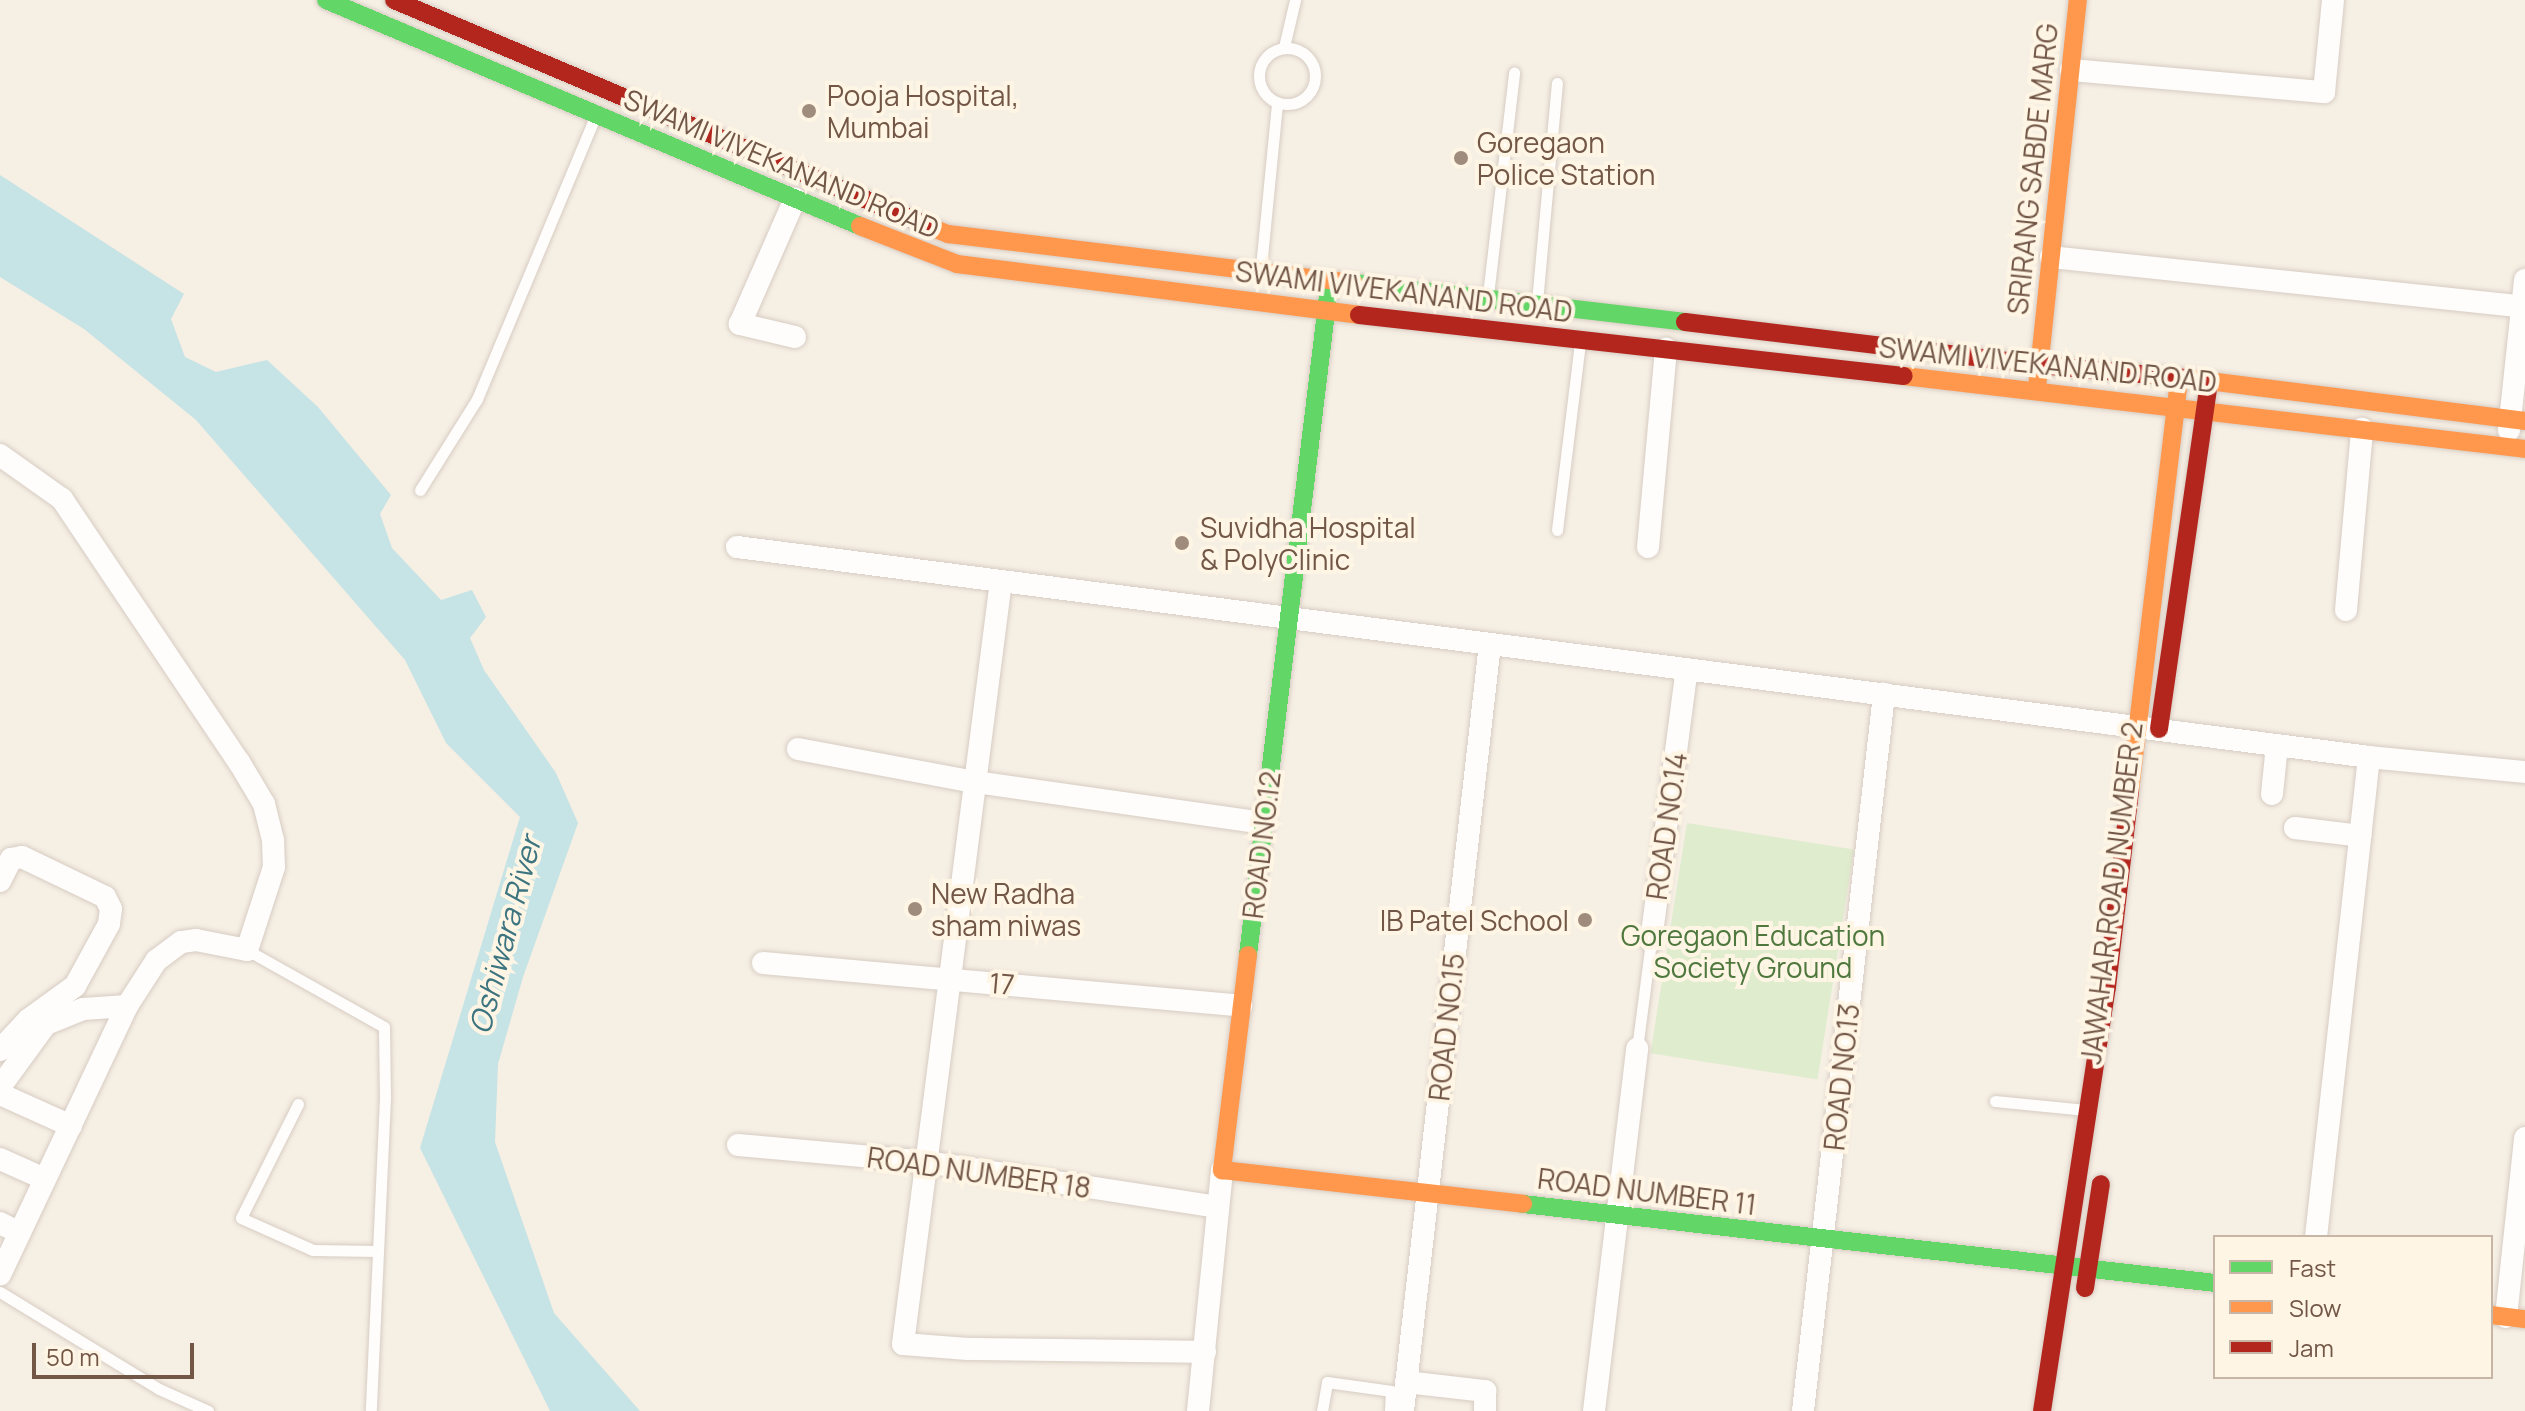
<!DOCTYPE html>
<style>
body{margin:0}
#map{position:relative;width:2525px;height:1411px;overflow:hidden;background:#f6efe4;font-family:Manrope,sans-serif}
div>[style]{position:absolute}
.green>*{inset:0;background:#e0ecce;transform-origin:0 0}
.water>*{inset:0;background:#c6e3e5}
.roads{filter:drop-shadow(0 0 2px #d7ccc3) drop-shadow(0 0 2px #d7ccc3)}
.lane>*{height:11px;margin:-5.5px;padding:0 5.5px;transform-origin:5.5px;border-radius:5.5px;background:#fefdfb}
.lane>.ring{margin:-5.5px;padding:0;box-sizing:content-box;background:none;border:11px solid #fefdfb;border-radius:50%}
.street>*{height:22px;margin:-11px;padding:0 11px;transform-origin:11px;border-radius:11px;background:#fefdfb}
.fast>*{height:18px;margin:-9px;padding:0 9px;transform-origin:9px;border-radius:9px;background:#63d668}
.slow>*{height:18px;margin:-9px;padding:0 9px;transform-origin:9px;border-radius:9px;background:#ff974d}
.jam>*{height:18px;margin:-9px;padding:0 9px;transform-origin:9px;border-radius:9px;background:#b3261e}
.dots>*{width:22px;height:22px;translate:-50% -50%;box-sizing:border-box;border:4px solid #fff5e4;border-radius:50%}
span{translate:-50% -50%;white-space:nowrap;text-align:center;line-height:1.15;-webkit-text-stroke:8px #fff5e4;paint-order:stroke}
.poi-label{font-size:28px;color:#725646}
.left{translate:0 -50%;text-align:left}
.right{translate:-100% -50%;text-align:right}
.street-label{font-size:28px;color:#725646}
.park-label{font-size:28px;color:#4e783e}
.water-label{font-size:30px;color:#3c7480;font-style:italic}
.legend{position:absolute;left:2213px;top:1235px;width:280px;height:144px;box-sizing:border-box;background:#fff5e4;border:2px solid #c7b5a5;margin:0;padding:10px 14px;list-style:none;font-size:24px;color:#725646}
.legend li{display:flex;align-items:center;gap:16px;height:40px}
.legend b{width:40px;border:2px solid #c7b5a5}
.scale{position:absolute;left:32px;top:1343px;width:162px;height:36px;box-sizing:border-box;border:4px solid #725646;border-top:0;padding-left:10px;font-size:24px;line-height:28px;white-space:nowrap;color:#725646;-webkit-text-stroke:6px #fff5e4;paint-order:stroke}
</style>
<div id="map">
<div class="green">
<i style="left:1687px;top:823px;width:169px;height:233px;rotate:9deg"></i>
</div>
<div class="water">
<i style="clip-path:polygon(0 175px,184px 294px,171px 319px,185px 357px,216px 372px,267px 360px,318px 407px,391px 495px,380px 514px,392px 548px,441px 600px,472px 590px,486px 617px,470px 638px,484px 670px,556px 773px,578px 823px,523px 977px,498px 1064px,495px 1142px,554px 1313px,640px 1411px,550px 1411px,420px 1148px,520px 817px,446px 743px,405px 660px,196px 420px,84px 329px,0 277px)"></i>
</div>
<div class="roads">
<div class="lane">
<i style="left:1284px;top:47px;width:48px;rotate:-76.8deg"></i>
<i class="ring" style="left:1259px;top:48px;width:45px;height:45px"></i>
<i style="left:1261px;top:267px;width:165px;rotate:-84.4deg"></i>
<i style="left:1488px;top:295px;width:224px;rotate:-83.3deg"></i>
<i style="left:1537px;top:302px;width:220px;rotate:-84.8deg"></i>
<i style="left:420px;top:490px;width:107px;rotate:-57.9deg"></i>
<i style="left:477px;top:399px;width:303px;rotate:-67.3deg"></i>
<i style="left:1557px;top:530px;width:187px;rotate:-83deg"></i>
<i style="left:247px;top:950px;width:157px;rotate:29.3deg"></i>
<i style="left:384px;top:1027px;width:71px;rotate:89.2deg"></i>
<i style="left:385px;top:1098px;width:313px;rotate:92.6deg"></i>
<i style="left:1637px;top:1049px;width:109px;rotate:-82.6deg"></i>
<i style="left:1995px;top:1101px;width:91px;rotate:5.6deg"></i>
<i style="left:298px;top:1104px;width:127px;rotate:116.6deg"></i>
<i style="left:241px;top:1218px;width:79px;rotate:24deg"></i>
<i style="left:313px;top:1250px;width:65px;rotate:0.9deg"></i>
<i style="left:0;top:1292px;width:186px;rotate:31.4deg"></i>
<i style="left:159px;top:1389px;width:54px;rotate:24.2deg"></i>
<i style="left:1322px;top:1411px;width:29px;rotate:-80deg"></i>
<i style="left:1327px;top:1382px;width:65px;rotate:8deg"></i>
<i style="left:1391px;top:1391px;width:20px;rotate:93deg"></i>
</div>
<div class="street">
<i style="left:2071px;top:70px;width:254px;rotate:5deg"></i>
<i style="left:2324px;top:92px;width:92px;rotate:-84.4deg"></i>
<i style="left:2051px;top:257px;width:477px;rotate:6deg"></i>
<i style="left:795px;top:337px;width:57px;rotate:-166.7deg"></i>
<i style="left:740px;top:324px;width:137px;rotate:-66.3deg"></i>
<i style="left:2509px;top:430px;width:151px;rotate:-83.9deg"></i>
<i style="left:0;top:455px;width:76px;rotate:35.4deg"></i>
<i style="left:62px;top:499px;width:317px;rotate:56.1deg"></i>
<i style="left:239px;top:762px;width:49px;rotate:59.2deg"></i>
<i style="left:264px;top:804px;width:37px;rotate:76deg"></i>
<i style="left:273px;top:840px;width:27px;rotate:88deg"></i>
<i style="left:274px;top:867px;width:87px;rotate:108deg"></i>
<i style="left:247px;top:950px;width:52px;rotate:-168.9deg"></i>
<i style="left:196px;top:940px;width:15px;rotate:172deg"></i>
<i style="left:181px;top:942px;width:31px;rotate:143deg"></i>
<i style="left:156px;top:961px;width:54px;rotate:122.8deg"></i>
<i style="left:127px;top:1006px;width:297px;rotate:115.3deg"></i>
<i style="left:737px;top:547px;width:1645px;rotate:7.33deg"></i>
<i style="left:2369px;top:757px;width:157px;rotate:5.5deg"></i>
<i style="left:1648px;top:547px;width:199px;rotate:-84.8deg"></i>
<i style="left:1001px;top:581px;width:769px;rotate:97.32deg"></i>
<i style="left:903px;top:1344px;width:65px;rotate:4.4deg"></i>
<i style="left:968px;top:1349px;width:237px;rotate:0.7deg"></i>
<i style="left:2346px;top:610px;width:182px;rotate:-84.9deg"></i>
<i style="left:798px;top:749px;width:180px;rotate:10.6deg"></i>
<i style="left:975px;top:782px;width:292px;rotate:8.1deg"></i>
<i style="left:2272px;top:794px;width:49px;rotate:-84.2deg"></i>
<i style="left:2295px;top:828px;width:66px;rotate:6.9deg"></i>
<i style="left:0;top:881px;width:25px;rotate:-63deg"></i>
<i style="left:11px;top:859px;width:11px;rotate:-10deg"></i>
<i style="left:22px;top:857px;width:92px;rotate:25.7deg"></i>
<i style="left:105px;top:897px;width:13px;rotate:63deg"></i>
<i style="left:111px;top:909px;width:15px;rotate:98deg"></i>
<i style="left:109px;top:924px;width:71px;rotate:118.7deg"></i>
<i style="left:75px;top:986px;width:58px;rotate:144.1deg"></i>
<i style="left:28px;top:1020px;width:41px;rotate:133deg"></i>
<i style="left:1651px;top:941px;width:274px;rotate:-82.5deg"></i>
<i style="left:763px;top:963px;width:480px;rotate:5.1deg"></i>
<i style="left:0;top:1087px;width:78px;rotate:-53.9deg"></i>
<i style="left:46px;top:1024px;width:40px;rotate:-22deg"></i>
<i style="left:83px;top:1009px;width:44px;rotate:-3.9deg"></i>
<i style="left:0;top:1094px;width:78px;rotate:24.3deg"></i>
<i style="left:738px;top:1145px;width:190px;rotate:5.1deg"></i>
<i style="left:927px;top:1162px;width:294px;rotate:8.8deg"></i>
<i style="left:0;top:1159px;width:49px;rotate:24deg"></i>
<i style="left:0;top:1223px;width:22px;rotate:27deg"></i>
<i style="left:2316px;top:1237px;width:483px;rotate:-83.7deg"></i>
<i style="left:2506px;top:1317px;width:180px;rotate:-83.9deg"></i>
<i style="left:1406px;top:1382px;width:80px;rotate:6.5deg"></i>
<i style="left:1485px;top:1391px;width:20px;rotate:90deg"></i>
<i style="left:1198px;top:1411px;width:242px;rotate:-84.3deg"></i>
<i style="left:1403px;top:1411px;width:772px;rotate:-83.53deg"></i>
<i style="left:1594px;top:1411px;width:365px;rotate:-83.2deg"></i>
<i style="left:1803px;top:1411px;width:722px;rotate:-83.55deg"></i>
</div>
<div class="fast">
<i style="left:326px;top:0;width:580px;rotate:22.94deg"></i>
<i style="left:1354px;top:283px;width:333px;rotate:6.7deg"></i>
<i style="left:1248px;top:955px;width:672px;rotate:-83.08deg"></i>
<i style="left:1523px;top:1204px;width:696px;rotate:6.51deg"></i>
</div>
<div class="slow">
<i style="left:860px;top:226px;width:104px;rotate:21.4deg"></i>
<i style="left:957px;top:264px;width:405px;rotate:7.2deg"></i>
<i style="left:928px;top:226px;width:22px;rotate:22deg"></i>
<i style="left:948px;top:234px;width:409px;rotate:6.9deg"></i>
<i style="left:1904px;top:376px;width:625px;rotate:6.7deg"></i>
<i style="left:2185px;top:378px;width:343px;rotate:7.2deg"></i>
<i style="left:2037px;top:388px;width:390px;rotate:-84deg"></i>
<i style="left:2130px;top:791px;width:412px;rotate:-83.2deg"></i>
<i style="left:1248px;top:955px;width:217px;rotate:96.9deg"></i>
<i style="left:1222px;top:1170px;width:303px;rotate:6.4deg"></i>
<i style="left:2491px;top:1315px;width:34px;rotate:7deg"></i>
</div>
<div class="jam">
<i style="left:394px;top:0;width:580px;rotate:22.94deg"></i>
<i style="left:1359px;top:315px;width:548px;rotate:6.39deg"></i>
<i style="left:1685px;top:322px;width:358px;rotate:6.9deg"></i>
<i style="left:2040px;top:365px;width:146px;rotate:5.1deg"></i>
<i style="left:2159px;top:729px;width:350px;rotate:-81.8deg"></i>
<i style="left:2085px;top:1288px;width:105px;rotate:-81.3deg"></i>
<i style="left:2042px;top:1411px;width:429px;rotate:-81.3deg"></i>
<i style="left:2107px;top:987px;width:197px;rotate:-83.3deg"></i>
</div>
</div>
<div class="dots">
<i style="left:809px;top:111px;background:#a08c7d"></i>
<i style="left:1461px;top:158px;background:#a08c7d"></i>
<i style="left:1182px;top:543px;background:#a08c7d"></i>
<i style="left:915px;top:909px;background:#a08c7d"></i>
<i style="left:1585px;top:920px;background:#a08c7d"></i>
</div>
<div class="poi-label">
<span class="left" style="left:827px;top:111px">Pooja Hospital,<br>Mumbai</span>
<span class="left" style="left:1477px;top:158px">Goregaon<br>Police Station</span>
<span class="left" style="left:1200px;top:543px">Suvidha Hospital<br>&amp; PolyClinic</span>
<span class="left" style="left:931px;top:909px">New Radha<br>sham niwas</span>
<span class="right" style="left:1569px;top:920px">IB Patel School</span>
</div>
<div class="street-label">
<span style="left:782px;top:163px;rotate:23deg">SWAMI VIVEKANAND ROAD</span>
<span style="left:2032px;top:169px;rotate:-84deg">SRIRANG SABDE MARG</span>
<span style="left:1404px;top:291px;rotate:7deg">SWAMI VIVEKANAND ROAD</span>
<span style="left:2048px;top:364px;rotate:6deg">SWAMI VIVEKANAND ROAD</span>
<span style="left:1666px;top:826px;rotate:-82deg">ROAD NO.14</span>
<span style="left:1261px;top:845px;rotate:-83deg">ROAD NO.12</span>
<span style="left:2111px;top:893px;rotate:-83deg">JAWAHAR ROAD NUMBER 2</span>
<span style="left:1002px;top:983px;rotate:5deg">17</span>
<span style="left:1446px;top:1027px;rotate:-84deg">ROAD NO.15</span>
<span style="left:1841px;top:1077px;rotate:-84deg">ROAD NO.13</span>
<span style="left:979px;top:1172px;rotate:8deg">ROAD NUMBER 18</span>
<span style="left:1647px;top:1191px;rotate:7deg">ROAD NUMBER 11</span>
</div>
<div class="park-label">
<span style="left:1753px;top:951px">Goregaon Education<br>Society Ground</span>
</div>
<div class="water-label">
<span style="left:505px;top:935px;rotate:-75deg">Oshiwara River</span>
</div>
<ul class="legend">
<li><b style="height:10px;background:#63d668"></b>Fast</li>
<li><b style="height:10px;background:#ff974d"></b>Slow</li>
<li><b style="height:10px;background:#b3261e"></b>Jam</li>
</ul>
<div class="scale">50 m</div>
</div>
